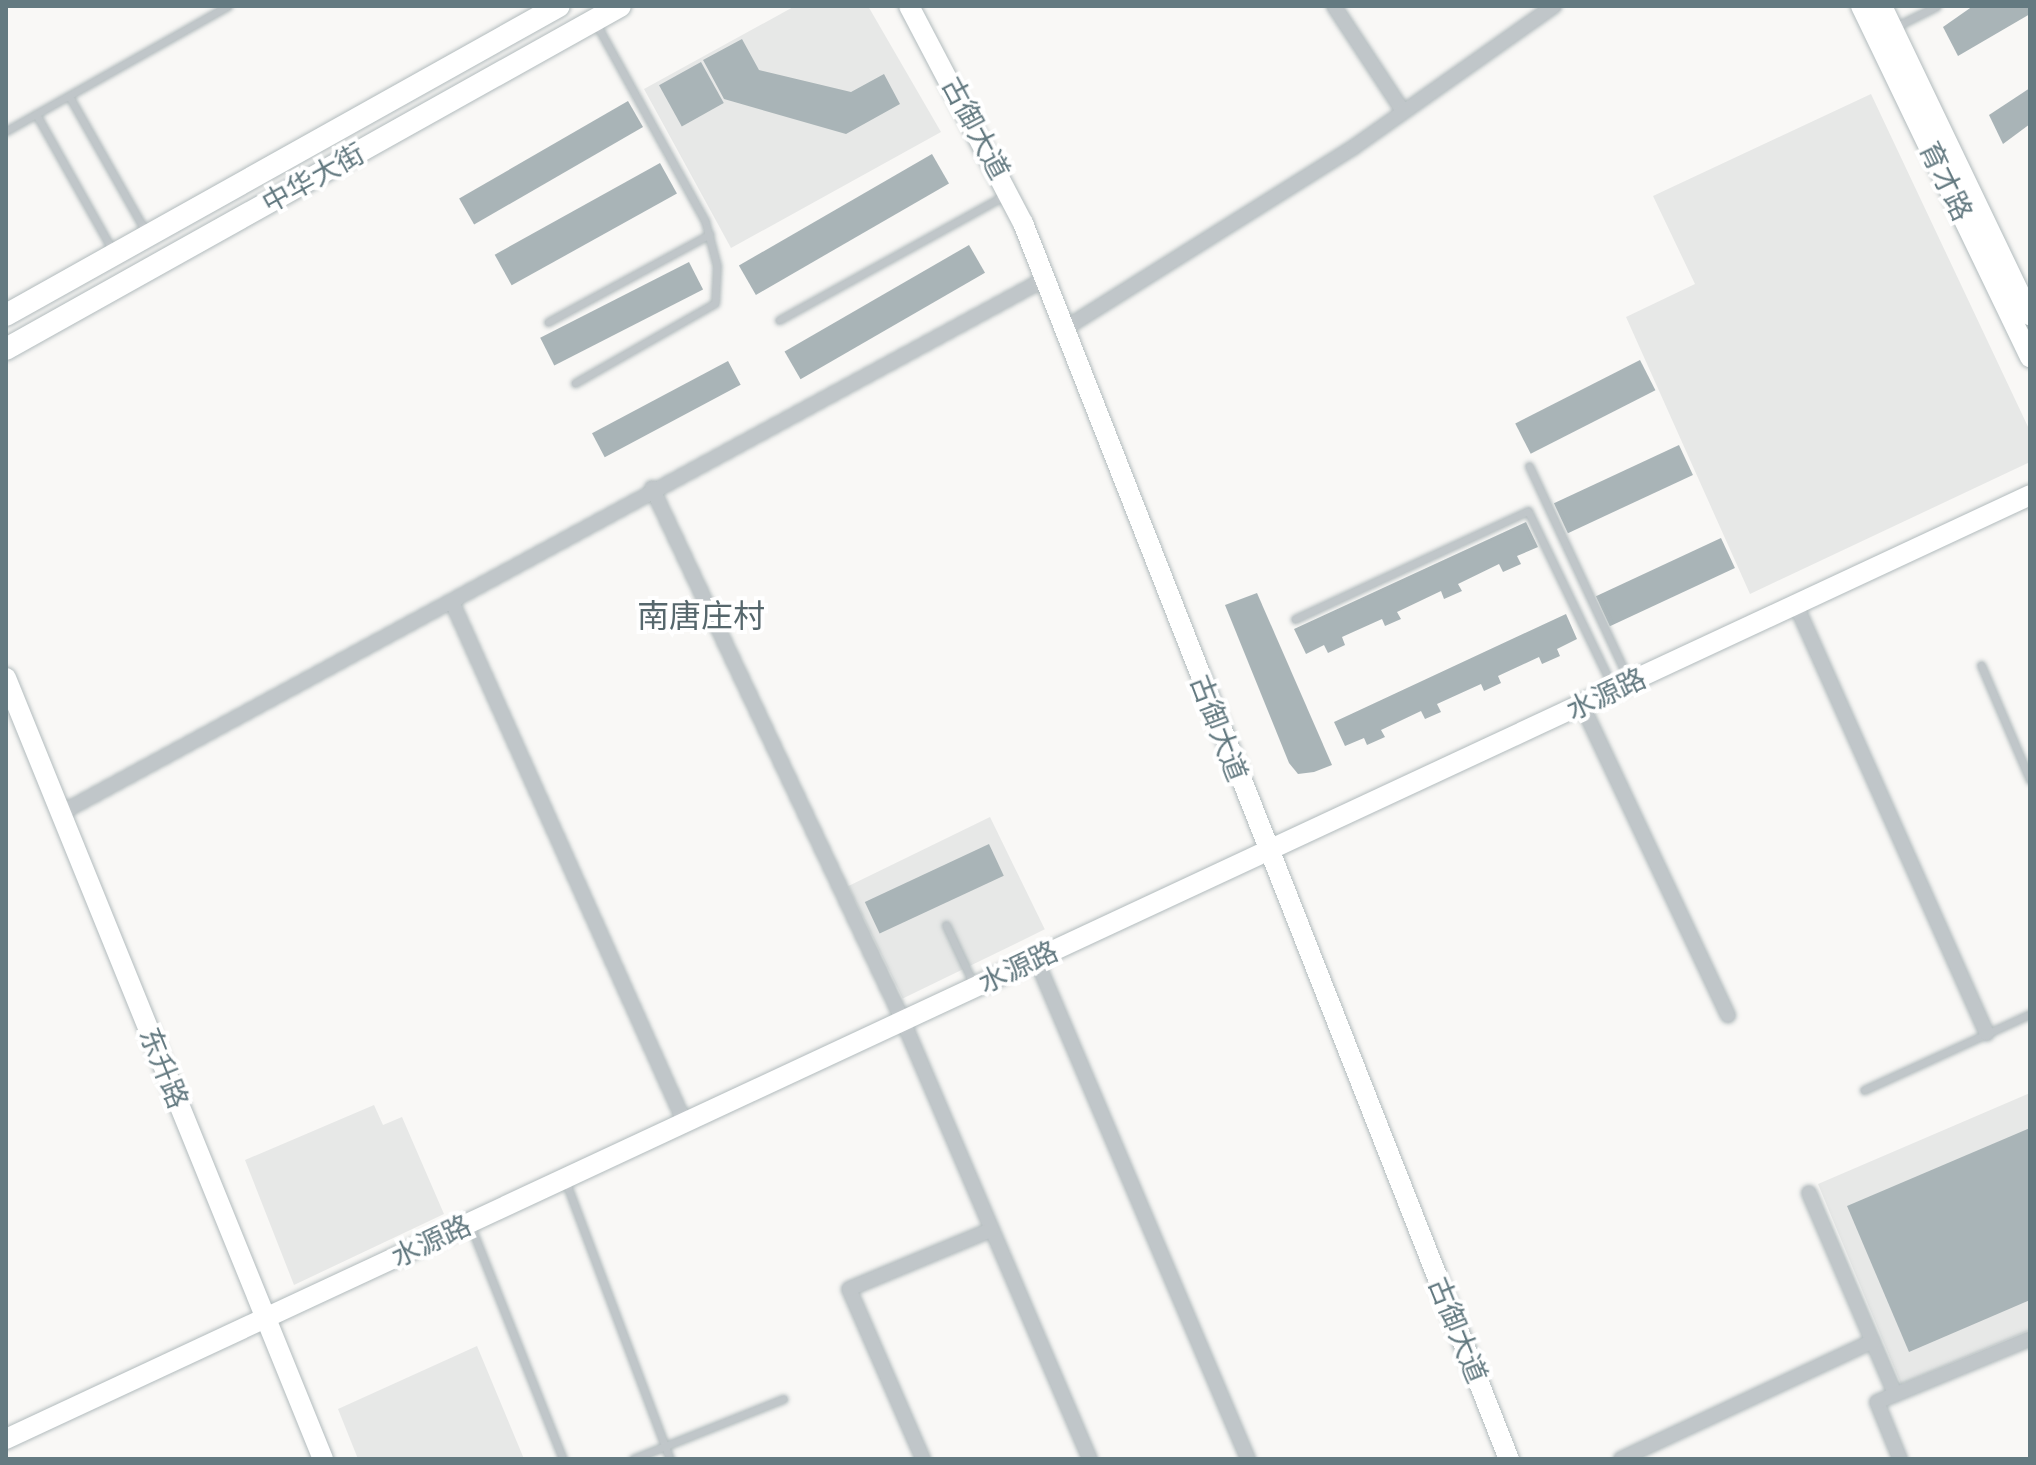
<!DOCTYPE html>
<meta charset="utf-8">
<style>
body{margin:0}
#map{position:relative;width:2036px;height:1465px;overflow:hidden;background:#f9f8f6;font-family:Inter,"Noto Sans SC",sans-serif}
div>[style]{position:absolute}
.built>*{inset:0;background:#e7e8e7;transform-origin:0 0}
.building>*{inset:0;background:#a9b4b7;transform-origin:0 0}
.roads{filter:drop-shadow(0 0 2px #b2bbbd) drop-shadow(0 0 2px #b2bbbd)}
.lane>*{height:7px;margin:-3.5px;padding:0 3.5px;transform-origin:3.5px;border-radius:3.5px;background:#c0c6c9}
.street>*{height:14px;margin:-7px;padding:0 7px;transform-origin:7px;border-radius:7px;background:#c0c6c9}
.secondary>*{height:20px;margin:-10px;padding:0 10px;transform-origin:10px;border-radius:10px;background:#fff}
.primary>*{height:22px;margin:-11px;padding:0 11px;transform-origin:11px;border-radius:11px;background:#fff}
span{translate:-50% -50%;white-space:nowrap;text-align:center;line-height:1.15;-webkit-text-stroke:8px #fff;paint-order:stroke}
.street-label{font-size:28px;color:#647a81}
.quarter-label{font-size:32px;color:#56676c}
.frame{position:absolute;inset:0;border:8px solid #647a81;pointer-events:none}
</style>
<div id="map">
<div class="built">
<i style="clip-path:polygon(795px 6px,868px 6px,941px 132px,731px 248px,644px 89px)"></i>
<i style="clip-path:polygon(1871px 94px,2030px 431px,2030px 462px,1750px 594px,1626px 317px,1695px 284px,1653px 196px)"></i>
<i style="left:990px;top:817px;width:125px;height:158px;rotate:64deg"></i>
<i style="clip-path:polygon(2030px 1093px,2030px 1330px,1901px 1384px,1818px 1184px)"></i>
<i style="clip-path:polygon(374px 1105px,383px 1125px,402px 1117px,444px 1214px,294px 1285px,245px 1160px)"></i>
<i style="clip-path:polygon(477px 1346px,524px 1459px,358px 1459px,338px 1409px)"></i>
</div>
<div class="building">
<i style="clip-path:polygon(1973px 6px,2030px 6px,2030px 14px,1958px 56px,1943px 27px)"></i>
<i style="clip-path:polygon(742px 39px,759px 70px,851px 92px,884px 74px,900px 104px,846px 134px,724px 99px,703px 60px)"></i>
<i style="left:701px;top:62px;width:47px;height:48px;rotate:61deg"></i>
<i style="clip-path:polygon(2030px 88px,2030px 124px,2003px 144px,1989px 115px)"></i>
<i style="left:628px;top:101px;width:30px;height:195px;rotate:60deg"></i>
<i style="left:932px;top:154px;width:34px;height:223px;rotate:60deg"></i>
<i style="left:660px;top:163px;width:35px;height:189px;rotate:61deg"></i>
<i style="left:969px;top:245px;width:32px;height:213px;rotate:60deg"></i>
<i style="left:689px;top:262px;width:31px;height:167px;rotate:63deg"></i>
<i style="left:1640px;top:360px;width:34px;height:140px;rotate:63deg"></i>
<i style="left:728px;top:361px;width:27px;height:154px;rotate:62deg"></i>
<i style="left:1679px;top:445px;width:33px;height:138px;rotate:65deg"></i>
<i style="clip-path:polygon(1526px 522px,1538px 547px,1517px 556px,1521px 564px,1503px 572px,1499px 564px,1458px 584px,1462px 591px,1444px 599px,1441px 591px,1397px 612px,1401px 619px,1385px 626px,1382px 619px,1342px 637px,1345px 645px,1328px 653px,1324px 645px,1306px 654px,1294px 629px)"></i>
<i style="left:1721px;top:538px;width:33px;height:138px;rotate:65deg"></i>
<i style="clip-path:polygon(1257px 593px,1332px 765px,1314px 772px,1298px 774px,1289px 763px,1225px 605px)"></i>
<i style="clip-path:polygon(1566px 614px,1577px 639px,1557px 649px,1560px 656px,1542px 664px,1539px 657px,1498px 676px,1501px 683px,1484px 691px,1481px 684px,1437px 704px,1441px 712px,1425px 719px,1421px 711px,1381px 730px,1385px 737px,1367px 745px,1364px 738px,1345px 746px,1334px 722px)"></i>
<i style="left:989px;top:844px;width:35px;height:137px;rotate:65deg"></i>
<i style="clip-path:polygon(2030px 1128px,2030px 1300px,1909px 1352px,1847px 1206px)"></i>
</div>
<div class="roads">
<div class="lane">
<i style="left:1893px;top:28px;width:49px;rotate:-26.6deg"></i>
<i style="left:69px;top:96px;width:159px;rotate:60.5deg"></i>
<i style="left:36px;top:114px;width:159px;rotate:60.7deg"></i>
<i style="left:6px;top:131px;width:255px;rotate:-29.4deg"></i>
<i style="left:779px;top:320px;width:257px;rotate:-28.9deg"></i>
<i style="left:548px;top:322px;width:184px;rotate:-28.5deg"></i>
<i style="left:575px;top:383px;width:161px;rotate:-29.7deg"></i>
<i style="left:715px;top:303px;width:37px;rotate:-87deg"></i>
<i style="left:717px;top:266px;width:47px;rotate:-104.9deg"></i>
<i style="left:705px;top:221px;width:224px;rotate:-118.9deg"></i>
<i style="left:1529px;top:466px;width:236px;rotate:65deg"></i>
<i style="left:1295px;top:619px;width:257px;rotate:-24.9deg"></i>
<i style="left:1528px;top:511px;width:196px;rotate:64.3deg"></i>
<i style="left:1981px;top:665px;width:125px;rotate:66.9deg"></i>
<i style="left:946px;top:925px;width:66px;rotate:65deg"></i>
<i style="left:1864px;top:1090px;width:183px;rotate:-24.6deg"></i>
<i style="left:565px;top:1180px;width:298px;rotate:69.4deg"></i>
<i style="left:471px;top:1227px;width:250px;rotate:68.4deg"></i>
<i style="left:633px;top:1459px;width:162px;rotate:-21.8deg"></i>
</div>
<div class="street">
<i style="left:1334px;top:6px;width:122px;rotate:56.7deg"></i>
<i style="left:1064px;top:329px;width:342px;rotate:-32.1deg"></i>
<i style="left:1354px;top:147px;width:245px;rotate:-35.2deg"></i>
<i style="left:652px;top:488px;width:589px;rotate:64.78deg"></i>
<i style="left:903px;top:1021px;width:476px;rotate:66.9deg"></i>
<i style="left:452px;top:602px;width:571px;rotate:65.91deg"></i>
<i style="left:1796px;top:605px;width:469px;rotate:66deg"></i>
<i style="left:1582px;top:705px;width:343px;rotate:64.8deg"></i>
<i style="left:61px;top:813px;width:1120px;rotate:-28.49deg"></i>
<i style="left:1036px;top:959px;width:543px;rotate:67.02deg"></i>
<i style="left:1809px;top:1193px;width:219px;rotate:66.8deg"></i>
<i style="left:923px;top:1459px;width:185px;rotate:-113.5deg"></i>
<i style="left:849px;top:1289px;width:154px;rotate:-22.6deg"></i>
<i style="left:1621px;top:1459px;width:278px;rotate:-25.1deg"></i>
<i style="left:1900px;top:1459px;width:61px;rotate:-112deg"></i>
<i style="left:1877px;top:1402px;width:165px;rotate:-22.4deg"></i>
</div>
<div class="secondary">
<i style="left:909px;top:6px;width:245px;rotate:62.3deg"></i>
<i style="left:1023px;top:223px;width:1328px;rotate:68.54deg"></i>
<i style="left:1861px;top:6px;width:390px;rotate:64.3deg"></i>
<i style="left:1882px;top:6px;width:343px;rotate:64.4deg"></i>
<i style="left:6px;top:678px;width:843px;rotate:67.91deg"></i>
<i style="left:6px;top:1439px;width:2233px;rotate:-25deg"></i>
</div>
<div class="primary">
<i style="left:6px;top:315px;width:633px;rotate:-29.2deg"></i>
<i style="left:6px;top:349px;width:703px;rotate:-29.19deg"></i>
</div>
</div>
<div class="street-label">
<span style="left:976px;top:128px;rotate:62deg">古御大道</span>
<span style="left:313px;top:178px;rotate:-29deg">中华大街</span>
<span style="left:1946px;top:181px;rotate:64deg">育才路</span>
<span style="left:1606px;top:694px;rotate:-25deg">水源路</span>
<span style="left:1219px;top:728px;rotate:69deg">古御大道</span>
<span style="left:1018px;top:967px;rotate:-25deg">水源路</span>
<span style="left:164px;top:1068px;rotate:68deg">东升路</span>
<span style="left:431px;top:1241px;rotate:-25deg">水源路</span>
<span style="left:1458px;top:1330px;rotate:68deg">古御大道</span>
</div>
<div class="quarter-label">
<span style="left:701px;top:616px">南唐庄村</span>
</div>
<div class="frame"></div>
</div>
